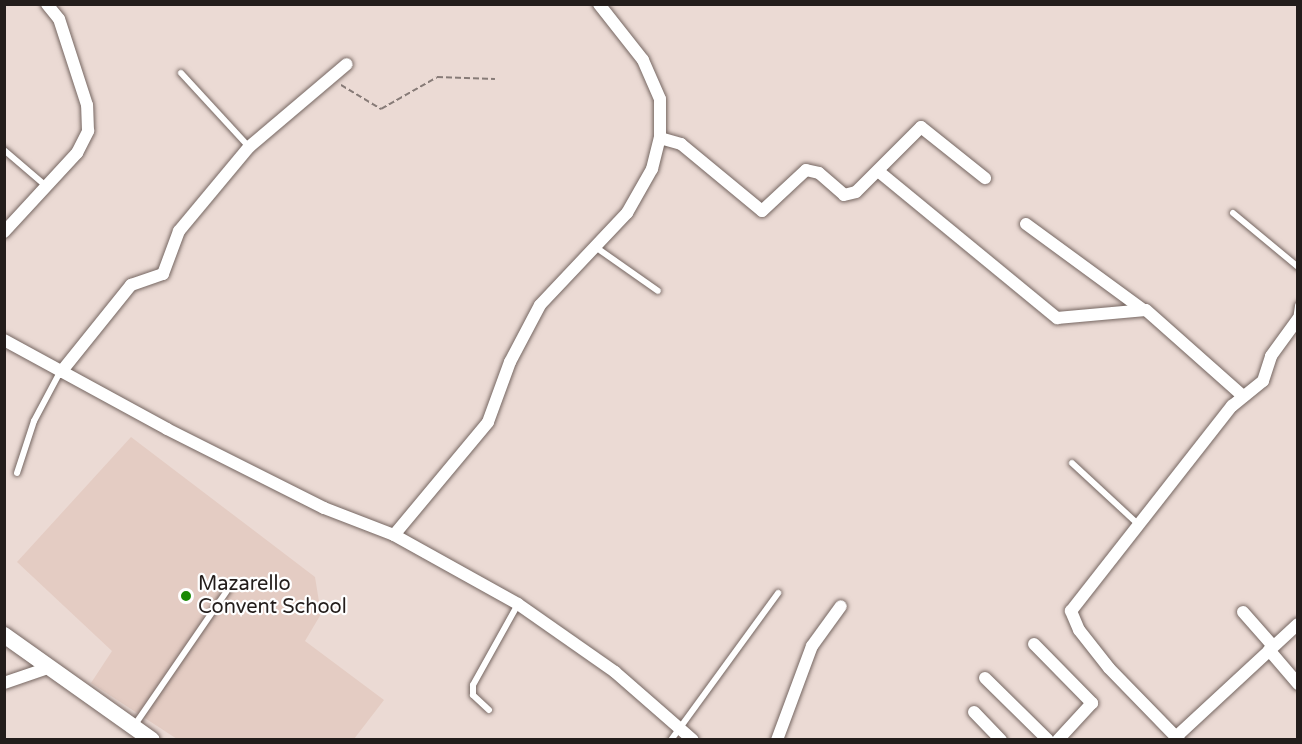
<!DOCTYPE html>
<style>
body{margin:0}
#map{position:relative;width:1302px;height:744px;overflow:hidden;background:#ebdad4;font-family:"Varela Round",sans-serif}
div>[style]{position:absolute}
.built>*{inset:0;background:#e4ccc3}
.path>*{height:1.5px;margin-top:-0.75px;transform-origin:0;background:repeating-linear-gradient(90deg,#877b77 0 6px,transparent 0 9px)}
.roads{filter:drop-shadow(0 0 2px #756661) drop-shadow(0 0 2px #756661)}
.lane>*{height:6px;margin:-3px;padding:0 3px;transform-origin:3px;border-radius:3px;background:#fff}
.street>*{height:12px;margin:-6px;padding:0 6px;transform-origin:6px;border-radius:6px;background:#fff}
.secondary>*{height:16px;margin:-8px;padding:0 8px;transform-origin:8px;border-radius:8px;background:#fff}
.dots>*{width:16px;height:16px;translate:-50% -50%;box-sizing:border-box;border:3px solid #fff;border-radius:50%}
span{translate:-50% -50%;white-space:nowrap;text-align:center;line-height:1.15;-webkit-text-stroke:4.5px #fff;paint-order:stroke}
.poi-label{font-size:20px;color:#231d1b}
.left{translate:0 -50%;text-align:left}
.frame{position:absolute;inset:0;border:6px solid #231d1b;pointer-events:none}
</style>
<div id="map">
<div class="built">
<i style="clip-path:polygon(131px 437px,315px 577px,321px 614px,305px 641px,384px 700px,354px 739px,177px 739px,91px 683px,112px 651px,17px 562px)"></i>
</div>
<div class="path">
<i style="left:341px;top:85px;width:47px;rotate:31deg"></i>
<i style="left:381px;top:109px;width:64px;rotate:-29.7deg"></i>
<i style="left:437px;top:77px;width:58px;rotate:2deg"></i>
</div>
<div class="roads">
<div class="lane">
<i style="left:181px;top:73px;width:100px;rotate:47.4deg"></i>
<i style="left:4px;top:150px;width:55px;rotate:40.6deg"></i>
<i style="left:1233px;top:213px;width:85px;rotate:39.7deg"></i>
<i style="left:594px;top:246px;width:78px;rotate:35.1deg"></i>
<i style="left:1296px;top:320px;width:15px;rotate:-82deg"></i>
<i style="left:1072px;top:463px;width:91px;rotate:42.8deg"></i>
<i style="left:17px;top:473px;width:55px;rotate:-71.9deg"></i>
<i style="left:34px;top:421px;width:55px;rotate:-62deg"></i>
<i style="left:489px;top:710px;width:22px;rotate:-137deg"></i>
<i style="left:473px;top:695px;width:10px;rotate:-90deg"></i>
<i style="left:473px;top:685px;width:93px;rotate:-60.9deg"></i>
<i style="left:134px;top:726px;width:168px;rotate:-55.5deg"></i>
<i style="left:671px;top:740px;width:182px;rotate:-53.9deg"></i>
</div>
<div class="street">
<i style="left:660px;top:138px;width:22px;rotate:16deg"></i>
<i style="left:681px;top:144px;width:105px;rotate:39.6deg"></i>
<i style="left:762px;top:211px;width:60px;rotate:-43deg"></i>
<i style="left:806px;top:170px;width:13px;rotate:13deg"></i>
<i style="left:819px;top:173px;width:33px;rotate:41deg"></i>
<i style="left:844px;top:195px;width:12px;rotate:-14deg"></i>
<i style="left:856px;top:192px;width:92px;rotate:-45deg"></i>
<i style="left:921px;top:127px;width:82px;rotate:38.6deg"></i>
<i style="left:878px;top:171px;width:232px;rotate:39.4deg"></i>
<i style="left:1057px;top:318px;width:89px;rotate:-5.1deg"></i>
<i style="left:1146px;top:310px;width:130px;rotate:41.6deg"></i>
<i style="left:1026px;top:224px;width:144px;rotate:36.2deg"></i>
<i style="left:4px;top:232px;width:108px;rotate:-47.3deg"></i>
<i style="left:77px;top:153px;width:25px;rotate:-63deg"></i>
<i style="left:88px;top:131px;width:26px;rotate:-92deg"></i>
<i style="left:87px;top:105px;width:90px;rotate:-108deg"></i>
<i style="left:59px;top:19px;width:19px;rotate:-129deg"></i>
<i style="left:4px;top:340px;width:186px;rotate:28.6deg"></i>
<i style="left:167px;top:429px;width:176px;rotate:26.7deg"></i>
<i style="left:324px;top:508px;width:75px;rotate:21.1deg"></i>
<i style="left:394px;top:535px;width:142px;rotate:29.1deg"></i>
<i style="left:518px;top:604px;width:118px;rotate:35deg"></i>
<i style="left:615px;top:672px;width:103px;rotate:41.1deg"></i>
<i style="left:61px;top:372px;width:112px;rotate:-51.2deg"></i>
<i style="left:131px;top:285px;width:34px;rotate:-19deg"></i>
<i style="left:163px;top:274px;width:46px;rotate:-69.6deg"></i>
<i style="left:179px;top:231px;width:109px;rotate:-50.2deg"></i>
<i style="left:249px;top:147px;width:128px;rotate:-40.3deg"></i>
<i style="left:394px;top:535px;width:147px;rotate:-50.2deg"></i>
<i style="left:488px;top:422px;width:64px;rotate:-69.9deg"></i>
<i style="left:510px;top:362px;width:64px;rotate:-62.2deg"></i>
<i style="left:540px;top:305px;width:127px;rotate:-46.6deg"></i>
<i style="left:627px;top:213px;width:51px;rotate:-60.4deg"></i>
<i style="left:652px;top:169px;width:32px;rotate:-76deg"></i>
<i style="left:660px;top:138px;width:39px;rotate:-90deg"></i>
<i style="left:660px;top:99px;width:43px;rotate:-113.6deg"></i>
<i style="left:643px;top:60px;width:71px;rotate:-128.2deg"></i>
<i style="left:1243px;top:612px;width:45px;rotate:48.6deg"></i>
<i style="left:1034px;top:644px;width:83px;rotate:45.5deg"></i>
<i style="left:1092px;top:703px;width:50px;rotate:132.6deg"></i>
<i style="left:1269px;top:650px;width:45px;rotate:49.5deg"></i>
<i style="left:985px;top:678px;width:88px;rotate:44.5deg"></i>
<i style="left:4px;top:683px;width:46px;rotate:-18.8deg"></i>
<i style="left:974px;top:712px;width:39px;rotate:46deg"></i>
<i style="left:1177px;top:736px;width:165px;rotate:-42.8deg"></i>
<i style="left:777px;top:740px;width:100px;rotate:-69.6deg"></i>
<i style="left:812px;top:646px;width:49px;rotate:-54.1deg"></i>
<i style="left:1179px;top:740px;width:100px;rotate:-134.2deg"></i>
<i style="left:1109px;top:668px;width:48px;rotate:-128.3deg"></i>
<i style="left:1079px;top:630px;width:21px;rotate:-113deg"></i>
<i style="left:1071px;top:611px;width:261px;rotate:-51.9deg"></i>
<i style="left:1232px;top:406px;width:40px;rotate:-39deg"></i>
<i style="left:1263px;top:381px;width:26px;rotate:-72deg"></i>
<i style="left:1271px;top:356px;width:46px;rotate:-53.9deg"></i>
</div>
<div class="secondary">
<i style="left:4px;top:635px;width:181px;rotate:35.4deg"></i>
</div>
</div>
<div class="dots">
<i style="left:186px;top:596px;background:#1a8905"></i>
</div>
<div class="poi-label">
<span class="left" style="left:198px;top:596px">Mazarello<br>Convent School</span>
</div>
<div class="frame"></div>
</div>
